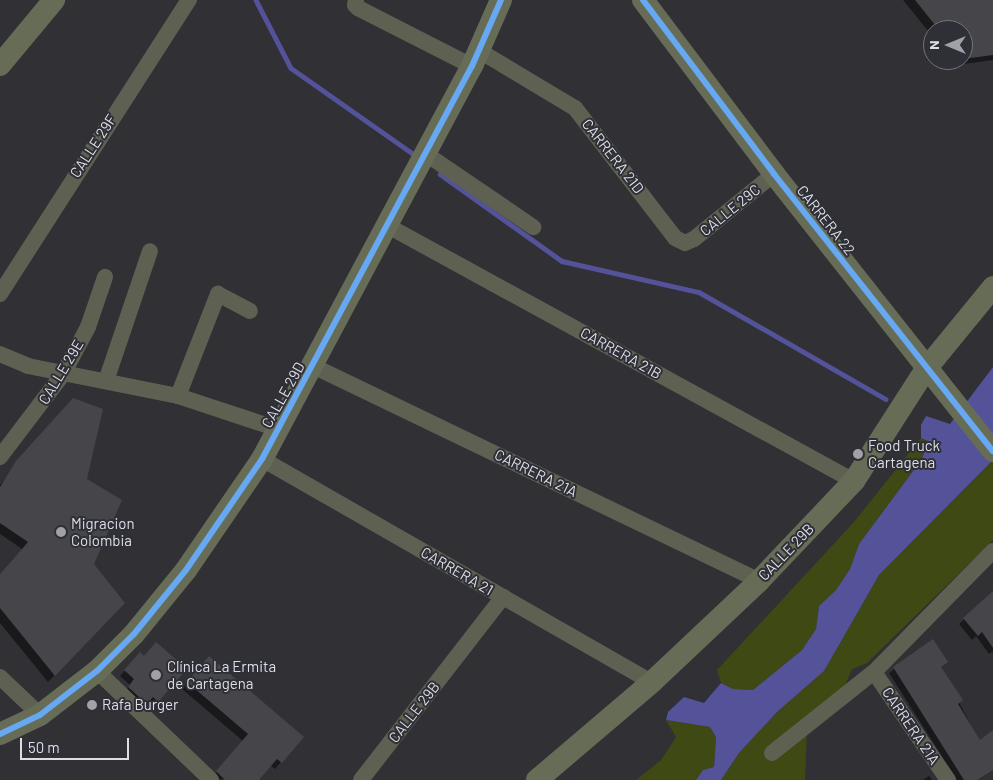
<!DOCTYPE html>
<meta charset="utf-8">
<style>
body{margin:0}
#map{position:relative;width:993px;height:780px;overflow:hidden;background:#303035;font-family:Barlow,sans-serif}
div>[style]{position:absolute}
.green>*{inset:0;background:#3f4913}
.water>*{inset:0;background:#545299}
.shadow>*{inset:0;background:#0007}
.stream>*{height:4.5px;margin:-2.25px;padding:0 2.25px;transform-origin:2.25px;border-radius:2.25px;background:#545299}
.building>*{inset:0;background:#46464a}
.street>*{height:16px;margin:-8px;padding:0 8px;transform-origin:8px;border-radius:8px;background:#5e6152}
.secondary>*{height:22px;margin:-11px;padding:0 11px;transform-origin:11px;border-radius:11px;background:#676c57}
.cycleway>*{height:6px;margin:-3px;padding:0 3px;transform-origin:3px;border-radius:3px;background:#66a8f1}
.dots>*{width:14px;height:14px;translate:-50% -50%;box-sizing:border-box;border:2px solid #2e2f37;border-radius:50%}
span{translate:-50% -50%;white-space:nowrap;text-align:center;line-height:1.15;-webkit-text-stroke:4px #2e2f37;paint-order:stroke}
.street-label{font-size:15px;color:#dedee4}
.poi-label{font-size:15px;color:#dedee4}
.left{translate:0 -50%;text-align:left}
.north{position:absolute;left:923px;top:20px;width:50px;height:50px;box-sizing:border-box;background:#2e2f37;border:1px solid #74757c;border-radius:50%;rotate:270deg;font-size:14px;font-weight:700;line-height:20px;text-align:center;color:#dedee4}
.north::after{content:'';display:block;margin:auto;width:18px;height:22px;background:#a1a1a7;clip-path:polygon(50% 0,100% 100%,50% 72%,0 100%)}
.scale{position:absolute;left:20px;top:738px;width:109px;height:22px;box-sizing:border-box;border:2px solid #dedee4;border-top:0;padding-left:6px;font-size:15px;line-height:18px;white-space:nowrap;color:#dedee4;-webkit-text-stroke:4px #2e2f37;paint-order:stroke}
</style>
<div id="map">
<div class="green">
<i style="clip-path:polygon(921px 438px,928px 441px,922px 459px,859px 544px,850px 569px,836px 590px,819px 606px,816px 629px,802px 650px,753px 690px,733px 689px,721px 683px,717px 670px,854px 522px)"></i>
<i style="clip-path:polygon(993px 460px,993px 540px,867px 663px,852px 669px,837px 704px,807px 732px,805px 780px,721px 780px,739px 753px,777px 712px,824px 671px,879px 575px)"></i>
<i style="clip-path:polygon(666px 720px,710px 727px,716px 737px,714px 767px,703px 770px,696px 780px,636px 780px,661px 760px,676px 737px)"></i>
</div>
<div class="water">
<i style="clip-path:polygon(993px 367px,993px 460px,879px 575px,824px 671px,777px 712px,739px 753px,721px 780px,696px 780px,703px 770px,714px 767px,716px 737px,710px 727px,666px 720px,668px 712px,684px 697px,704px 703px,721px 683px,733px 689px,753px 690px,802px 650px,816px 629px,819px 606px,836px 590px,850px 569px,859px 544px,922px 459px,928px 441px,921px 438px,921px 425px,926px 416px,950px 424px)"></i>
</div>
<div class="shadow">
<i style="clip-path:polygon(903px 0,993px 0,993px 60px,956px 65px,951px 60px,963px 60px,963px 30px,933px 30px,933px 37px)"></i>
<i style="clip-path:polygon(66px 407px,86px 480px,92px 565px,124px 603px,48px 682px,0 623px,0 574px,22px 549px,0 534px,0 485px)"></i>
<i style="clip-path:polygon(993px 593px,993px 651px,989px 654px,976px 636px,972px 640px,959px 624px)"></i>
<i style="clip-path:polygon(932px 641px,940px 667px,980px 742px,993px 731px,993px 770px,979px 780px,957px 780px,889px 673px)"></i>
<i style="clip-path:polygon(135px 659px,158px 701px,153px 706px,147px 702px,141px 708px,124px 692px,130px 685px,120px 676px)"></i>
<i style="clip-path:polygon(203px 664px,281px 762px,275px 769px,270px 765px,258px 780px,211px 779px,243px 741px,182px 689px)"></i>
<i style="clip-path:polygon(929px 776px,932px 780px,923px 780px)"></i>
</div>
<div class="stream">
<i style="left:256px;top:0;width:76px;rotate:62.8deg"></i>
<i style="left:291px;top:68px;width:151px;rotate:35.1deg"></i>
<i style="left:440px;top:174px;width:150px;rotate:35.5deg"></i>
<i style="left:562px;top:261px;width:140px;rotate:12.8deg"></i>
<i style="left:699px;top:292px;width:215px;rotate:29.8deg"></i>
</div>
<div class="building">
<i style="clip-path:polygon(915px 0,993px 0,993px 55px,963px 59px,963px 30px,939px 30px)"></i>
<i style="clip-path:polygon(73px 398px,103px 409px,87px 479px,122px 500px,94px 564px,125px 603px,55px 676px,0 608px,0 574px,28px 542px,0 523px,0 487px,16px 461px)"></i>
<i style="clip-path:polygon(993px 591px,993px 648px,982px 632px,978px 636px,963px 618px)"></i>
<i style="clip-path:polygon(933px 639px,948px 662px,941px 667px,963px 700px,958px 704px,980px 740px,993px 730px,993px 770px,978px 780px,964px 780px,893px 667px)"></i>
<i style="clip-path:polygon(156px 642px,187px 669px,158px 702px,153px 697px,147px 704px,128px 687px,134px 679px,124px 670px,140px 652px,144px 656px)"></i>
<i style="clip-path:polygon(209px 656px,304px 737px,282px 763px,277px 759px,259px 780px,225px 780px,216px 771px,248px 734px,187px 682px)"></i>
</div>
<div class="street">
<i style="left:356px;top:0;width:5px;rotate:101deg"></i>
<i style="left:355px;top:5px;width:4px;rotate:45deg"></i>
<i style="left:358px;top:8px;width:128px;rotate:27deg"></i>
<i style="left:478px;top:50px;width:113px;rotate:30.9deg"></i>
<i style="left:575px;top:108px;width:164px;rotate:52.4deg"></i>
<i style="left:675px;top:238px;width:11px;rotate:27deg"></i>
<i style="left:685px;top:243px;width:10px;rotate:-24deg"></i>
<i style="left:694px;top:239px;width:103px;rotate:-39.1deg"></i>
<i style="left:426px;top:154px;width:130px;rotate:34.3deg"></i>
<i style="left:388px;top:226px;width:531px;rotate:28.69deg"></i>
<i style="left:0;top:294px;width:350px;rotate:-57.3deg"></i>
<i style="left:0;top:354px;width:30px;rotate:23deg"></i>
<i style="left:28px;top:366px;width:153px;rotate:11.3deg"></i>
<i style="left:178px;top:396px;width:105px;rotate:18.3deg"></i>
<i style="left:313px;top:366px;width:495px;rotate:25.7deg"></i>
<i style="left:106px;top:381px;width:137px;rotate:-71.3deg"></i>
<i style="left:178px;top:396px;width:110px;rotate:-68.6deg"></i>
<i style="left:218px;top:294px;width:36px;rotate:28deg"></i>
<i style="left:0;top:457px;width:104px;rotate:-52.8deg"></i>
<i style="left:63px;top:374px;width:53px;rotate:-62deg"></i>
<i style="left:88px;top:327px;width:53px;rotate:-71.2deg"></i>
<i style="left:262px;top:459px;width:449px;rotate:29.8deg"></i>
<i style="left:97px;top:671px;width:158px;rotate:43.7deg"></i>
<i style="left:874px;top:672px;width:131px;rotate:55.6deg"></i>
<i style="left:0;top:677px;width:55px;rotate:43.5deg"></i>
<i style="left:772px;top:753px;width:130px;rotate:-38.5deg"></i>
<i style="left:874px;top:672px;width:170px;rotate:-45.5deg"></i>
<i style="left:361px;top:780px;width:232px;rotate:-52.2deg"></i>
</div>
<div class="secondary">
<i style="left:643px;top:0;width:218px;rotate:53deg"></i>
<i style="left:774px;top:174px;width:353px;rotate:51.7deg"></i>
<i style="left:0;top:65px;width:85px;rotate:-50.3deg"></i>
<i style="left:0;top:734px;width:44px;rotate:-25.4deg"></i>
<i style="left:40px;top:715px;width:72px;rotate:-37.7deg"></i>
<i style="left:97px;top:671px;width:52px;rotate:-45deg"></i>
<i style="left:134px;top:634px;width:82px;rotate:-50.9deg"></i>
<i style="left:186px;top:570px;width:135px;rotate:-55.6deg"></i>
<i style="left:262px;top:459px;width:446px;rotate:-61.9deg"></i>
<i style="left:472px;top:66px;width:72px;rotate:-66.3deg"></i>
<i style="left:537px;top:780px;width:151px;rotate:-40.4deg"></i>
<i style="left:652px;top:682px;width:147px;rotate:-43.3deg"></i>
<i style="left:759px;top:581px;width:138px;rotate:-46.5deg"></i>
<i style="left:854px;top:481px;width:133px;rotate:-57.3deg"></i>
<i style="left:926px;top:369px;width:106px;rotate:-50.7deg"></i>
</div>
<div class="cycleway">
<i style="left:643px;top:0;width:218px;rotate:53deg"></i>
<i style="left:774px;top:174px;width:353px;rotate:51.7deg"></i>
<i style="left:0;top:734px;width:44px;rotate:-25.4deg"></i>
<i style="left:40px;top:715px;width:72px;rotate:-37.7deg"></i>
<i style="left:97px;top:671px;width:52px;rotate:-45deg"></i>
<i style="left:134px;top:634px;width:82px;rotate:-50.9deg"></i>
<i style="left:186px;top:570px;width:135px;rotate:-55.6deg"></i>
<i style="left:262px;top:459px;width:446px;rotate:-61.9deg"></i>
<i style="left:472px;top:66px;width:72px;rotate:-66.3deg"></i>
</div>
<div class="dots">
<i style="left:858px;top:454px;background:#a1a1a7"></i>
<i style="left:61px;top:532px;background:#a1a1a7"></i>
<i style="left:156px;top:675px;background:#a1a1a7"></i>
<i style="left:92px;top:705px;background:#a1a1a7"></i>
</div>
<div class="street-label">
<span style="left:93px;top:146px;rotate:-57deg">CALLE 29F</span>
<span style="left:613px;top:156px;rotate:52deg">CARRERA 21D</span>
<span style="left:730px;top:210px;rotate:-39deg">CALLE 29C</span>
<span style="left:826px;top:220px;rotate:52deg">CARRERA 22</span>
<span style="left:621px;top:353px;rotate:29deg">CARRERA 21B</span>
<span style="left:61px;top:372px;rotate:-59deg">CALLE 29E</span>
<span style="left:283px;top:395px;rotate:-61deg">CALLE 29D</span>
<span style="left:536px;top:473px;rotate:26deg">CARRERA 21A</span>
<span style="left:786px;top:552px;rotate:-46deg">CALLE 29B</span>
<span style="left:457px;top:571px;rotate:30deg">CARRERA 21</span>
<span style="left:414px;top:712px;rotate:-52deg">CALLE 29B</span>
<span style="left:911px;top:726px;rotate:56deg">CARRERA 21A</span>
</div>
<div class="poi-label">
<span class="left" style="left:868px;top:454px">Food Truck<br>Cartagena</span>
<span class="left" style="left:71px;top:532px">Migracion<br>Colombia</span>
<span class="left" style="left:167px;top:675px">Clínica La Ermita<br>de Cartagena</span>
<span class="left" style="left:102px;top:705px">Rafa Burger</span>
</div>
<div class="north">N</div>
<div class="scale">50 m</div>
</div>
